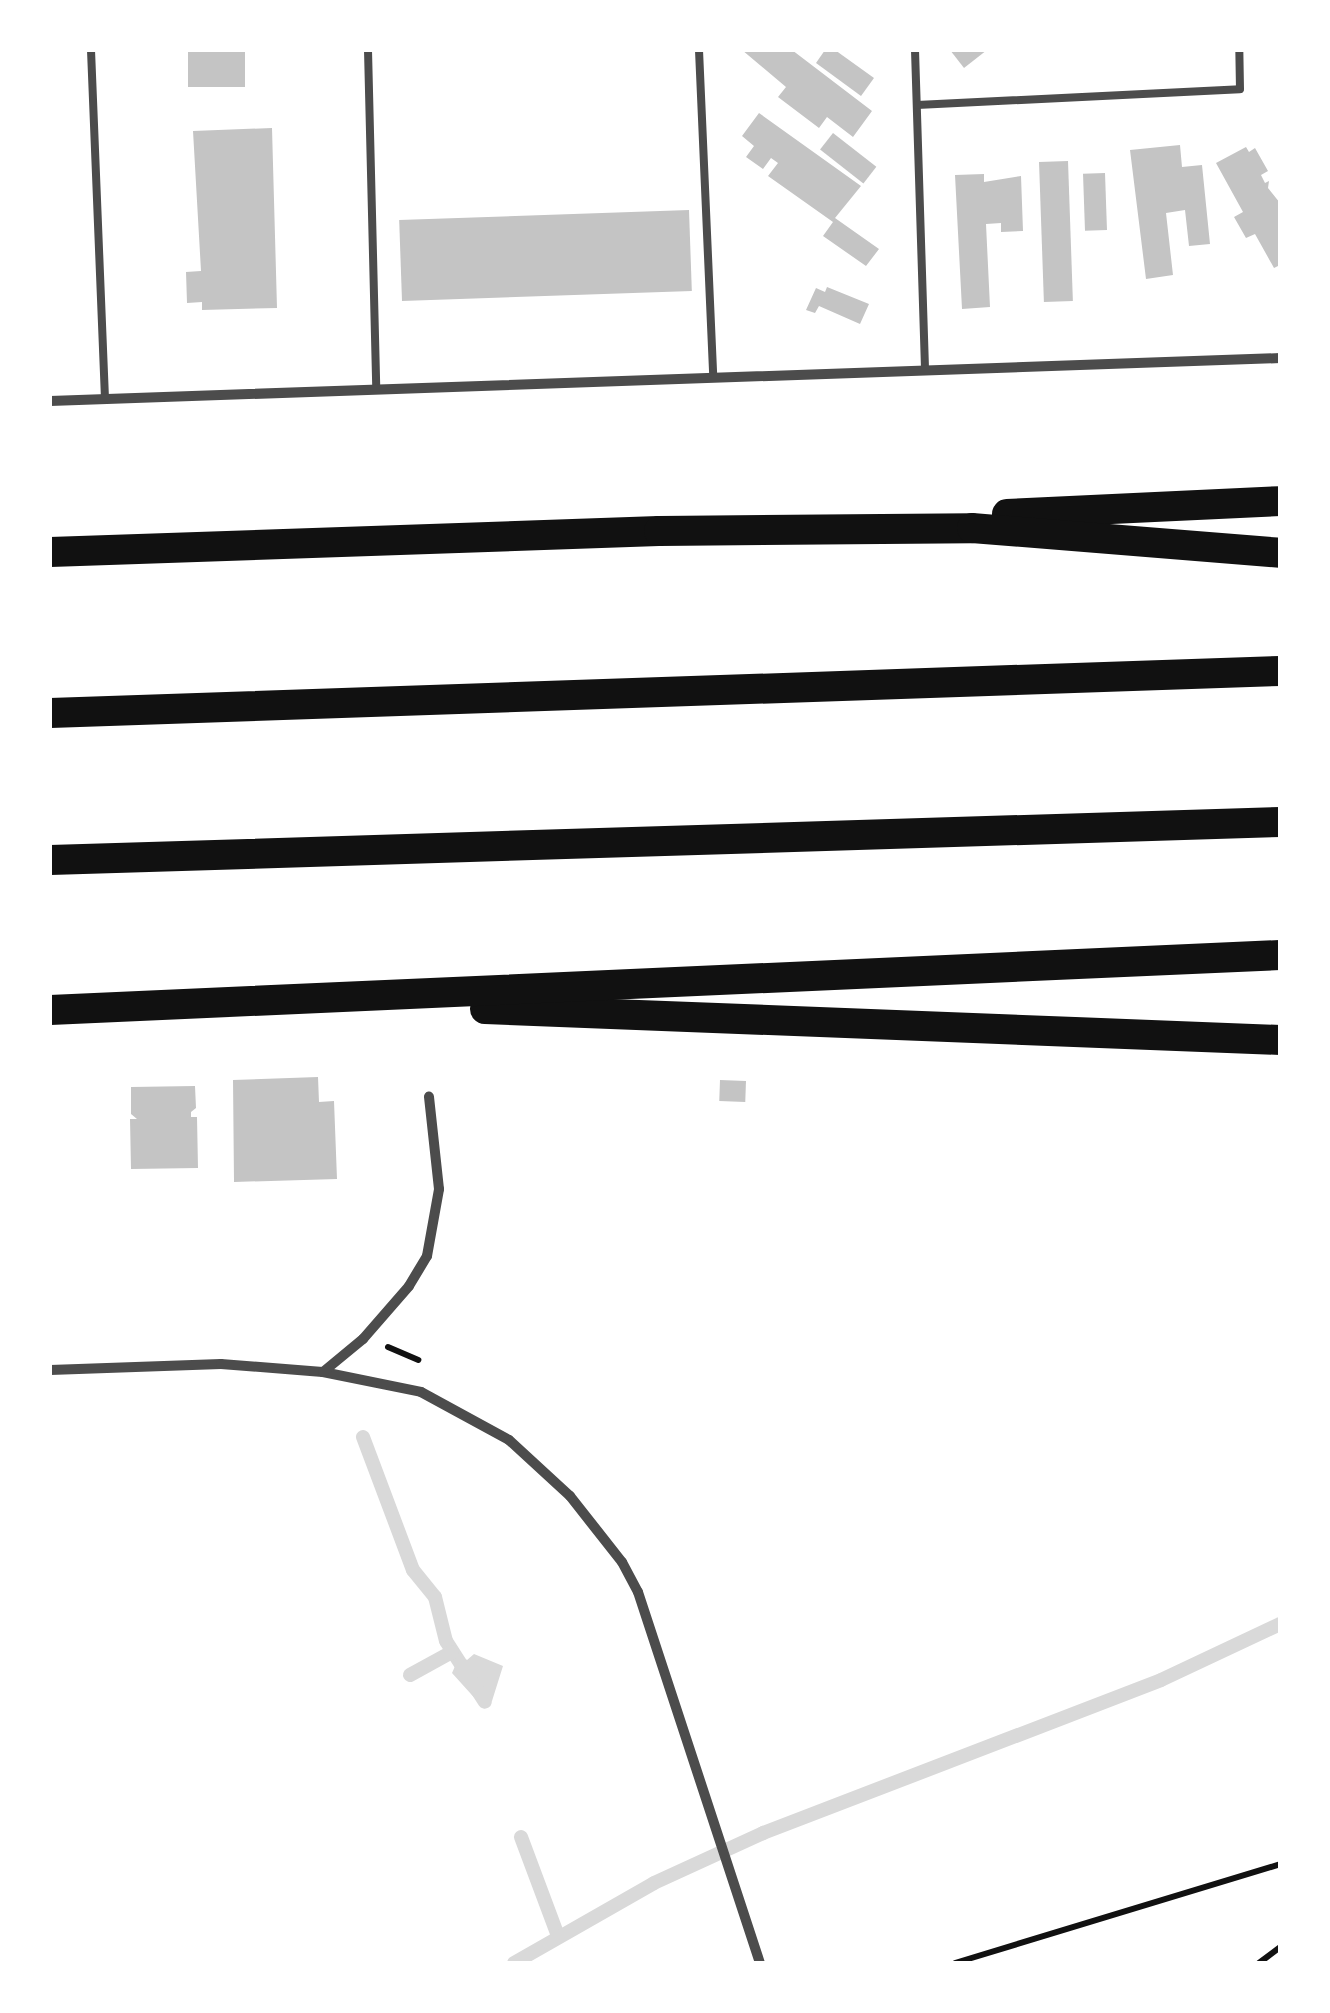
<!DOCTYPE html>
<style>
body{margin:0}
#map{position:relative;width:1330px;height:2013px;overflow:hidden;background:#fff;font-family:"DM Sans",sans-serif}
div>[style]{position:absolute}
.water>*{inset:0;background:#d9d9d9}
.stream>*{height:14px;margin:-7px;padding:0 7px;transform-origin:7px;border-radius:7px;background:#d9d9d9}
.building>*{inset:0;background:#c4c4c4;transform-origin:0 0}
.path>*{height:6px;margin:-3px;padding:0 3px;transform-origin:3px;border-radius:3px;background:#111}
.service>*{height:8px;margin:-4px;padding:0 4px;transform-origin:4px;border-radius:4px;background:#4c4c4c}
.minor>*{height:10px;margin:-5px;padding:0 5px;transform-origin:5px;border-radius:5px;background:#4c4c4c}
.motorway>*{height:30px;margin:-15px;padding:0 15px;transform-origin:15px;border-radius:15px;background:#111}
span{translate:-50% -50%;white-space:nowrap;text-align:center;line-height:1.15;-webkit-text-stroke:10px #fff;paint-order:stroke}
.frame{position:absolute;inset:0;border:52px solid #fff;pointer-events:none}
</style>
<div id="map">
<div class="water">
<i style="clip-path:polygon(474px 1654px,503px 1666px,492px 1701px,480px 1704px,452px 1673px,460px 1655px,467px 1660px)"></i>
</div>
<div class="stream">
<i style="left:363px;top:1437px;width:142px;rotate:69.4deg"></i>
<i style="left:413px;top:1570px;width:35px;rotate:51deg"></i>
<i style="left:435px;top:1597px;width:45px;rotate:76deg"></i>
<i style="left:446px;top:1641px;width:72px;rotate:57.4deg"></i>
<i style="left:410px;top:1675px;width:48px;rotate:-28.7deg"></i>
<i style="left:521px;top:1837px;width:106px;rotate:69.5deg"></i>
<i style="left:514px;top:1963px;width:161px;rotate:-29.7deg"></i>
<i style="left:654px;top:1883px;width:120px;rotate:-24.6deg"></i>
<i style="left:763px;top:1833px;width:426px;rotate:-21deg"></i>
<i style="left:1161px;top:1680px;width:132px;rotate:-25.2deg"></i>
</div>
<div class="building">
<i style="left:188px;top:50px;width:57px;height:37px"></i>
<i style="clip-path:polygon(742px 50px,792px 50px,872px 111px,853px 137px,827px 117px,819px 128px,778px 97px,786px 87px)"></i>
<i style="clip-path:polygon(825px 50px,835px 50px,874px 78px,861px 96px,816px 63px)"></i>
<i style="clip-path:polygon(950px 50px,987px 50px,964px 68px)"></i>
<i style="clip-path:polygon(759px 113px,861px 186px,835px 218px,879px 249px,866px 266px,823px 236px,833px 222px,768px 176px,778px 163px,771px 158px,763px 169px,746px 157px,754px 146px,742px 136px)"></i>
<i style="clip-path:polygon(272px 128px,277px 308px,202px 310px,202px 302px,187px 303px,186px 272px,201px 271px,193px 131px)"></i>
<i style="left:833px;top:133px;width:55px;height:21px;rotate:38deg"></i>
<i style="clip-path:polygon(1180px 145px,1182px 167px,1202px 165px,1210px 244px,1189px 246px,1185px 210px,1166px 213px,1173px 275px,1146px 279px,1130px 150px)"></i>
<i style="clip-path:polygon(1246px 147px,1249px 152px,1255px 148px,1268px 171px,1261px 175px,1265px 183px,1269px 181px,1268px 188px,1280px 203px,1280px 265px,1274px 268px,1255px 234px,1246px 238px,1234px 217px,1243px 212px,1216px 163px)"></i>
<i style="left:1068px;top:161px;width:140px;height:29px;rotate:88deg"></i>
<i style="left:1105px;top:173px;width:57px;height:22px;rotate:88deg"></i>
<i style="clip-path:polygon(984px 174px,984px 182px,1021px 176px,1023px 231px,1001px 232px,1001px 223px,986px 224px,990px 307px,962px 309px,955px 175px)"></i>
<i style="left:689px;top:210px;width:81px;height:290px;rotate:88deg"></i>
<i style="clip-path:polygon(827px 287px,869px 304px,860px 324px,819px 306px,815px 313px,806px 310px,816px 288px,825px 292px)"></i>
<i style="clip-path:polygon(318px 1077px,319px 1102px,334px 1101px,337px 1179px,234px 1182px,233px 1080px)"></i>
<i style="left:720px;top:1080px;width:26px;height:21px;rotate:2deg"></i>
<i style="clip-path:polygon(195px 1086px,196px 1108px,191px 1112px,191px 1117px,197px 1117px,198px 1168px,131px 1169px,130px 1119px,137px 1119px,131px 1114px,131px 1087px)"></i>
</div>
<div class="path">
<i style="left:388px;top:1347px;width:33px;rotate:23deg"></i>
<i style="left:955px;top:1963px;width:340px;rotate:-16.9deg"></i>
<i style="left:1259px;top:1963px;width:26px;rotate:-37deg"></i>
</div>
<div class="service">
<i style="left:91px;top:50px;width:349px;rotate:87.7deg"></i>
<i style="left:368px;top:50px;width:338px;rotate:88.6deg"></i>
<i style="left:699px;top:50px;width:326px;rotate:87.5deg"></i>
<i style="left:915px;top:50px;width:320px;rotate:88.2deg"></i>
<i style="left:917px;top:105px;width:323px;rotate:-2.8deg"></i>
<i style="left:1240px;top:89px;width:39px;rotate:-91deg"></i>
</div>
<div class="minor">
<i style="left:50px;top:401px;width:1231px;rotate:-2deg"></i>
<i style="left:50px;top:1370px;width:171px;rotate:-2deg"></i>
<i style="left:221px;top:1364px;width:102px;rotate:4.5deg"></i>
<i style="left:323px;top:1372px;width:100px;rotate:11.5deg"></i>
<i style="left:421px;top:1392px;width:100px;rotate:28.6deg"></i>
<i style="left:509px;top:1440px;width:83px;rotate:42.6deg"></i>
<i style="left:570px;top:1496px;width:84px;rotate:51.8deg"></i>
<i style="left:622px;top:1562px;width:34px;rotate:62deg"></i>
<i style="left:638px;top:1592px;width:391px;rotate:71.8deg"></i>
<i style="left:323px;top:1372px;width:52px;rotate:-39.5deg"></i>
<i style="left:363px;top:1339px;width:70px;rotate:-49deg"></i>
<i style="left:409px;top:1286px;width:35px;rotate:-59deg"></i>
<i style="left:427px;top:1256px;width:68px;rotate:-79.8deg"></i>
<i style="left:439px;top:1189px;width:93px;rotate:-96.2deg"></i>
</div>
<div class="motorway">
<i style="left:1007px;top:514px;width:273px;rotate:-2.7deg"></i>
<i style="left:50px;top:552px;width:609px;rotate:-1.97deg"></i>
<i style="left:659px;top:531px;width:313px;rotate:-0.5deg"></i>
<i style="left:972px;top:528px;width:309px;rotate:4.6deg"></i>
<i style="left:50px;top:713px;width:1231px;rotate:-1.96deg"></i>
<i style="left:50px;top:860px;width:1231px;rotate:-1.77deg"></i>
<i style="left:485px;top:1009px;width:796px;rotate:2.23deg"></i>
<i style="left:50px;top:1010px;width:1231px;rotate:-2.56deg"></i>
</div>
<div class="frame"></div>
</div>
